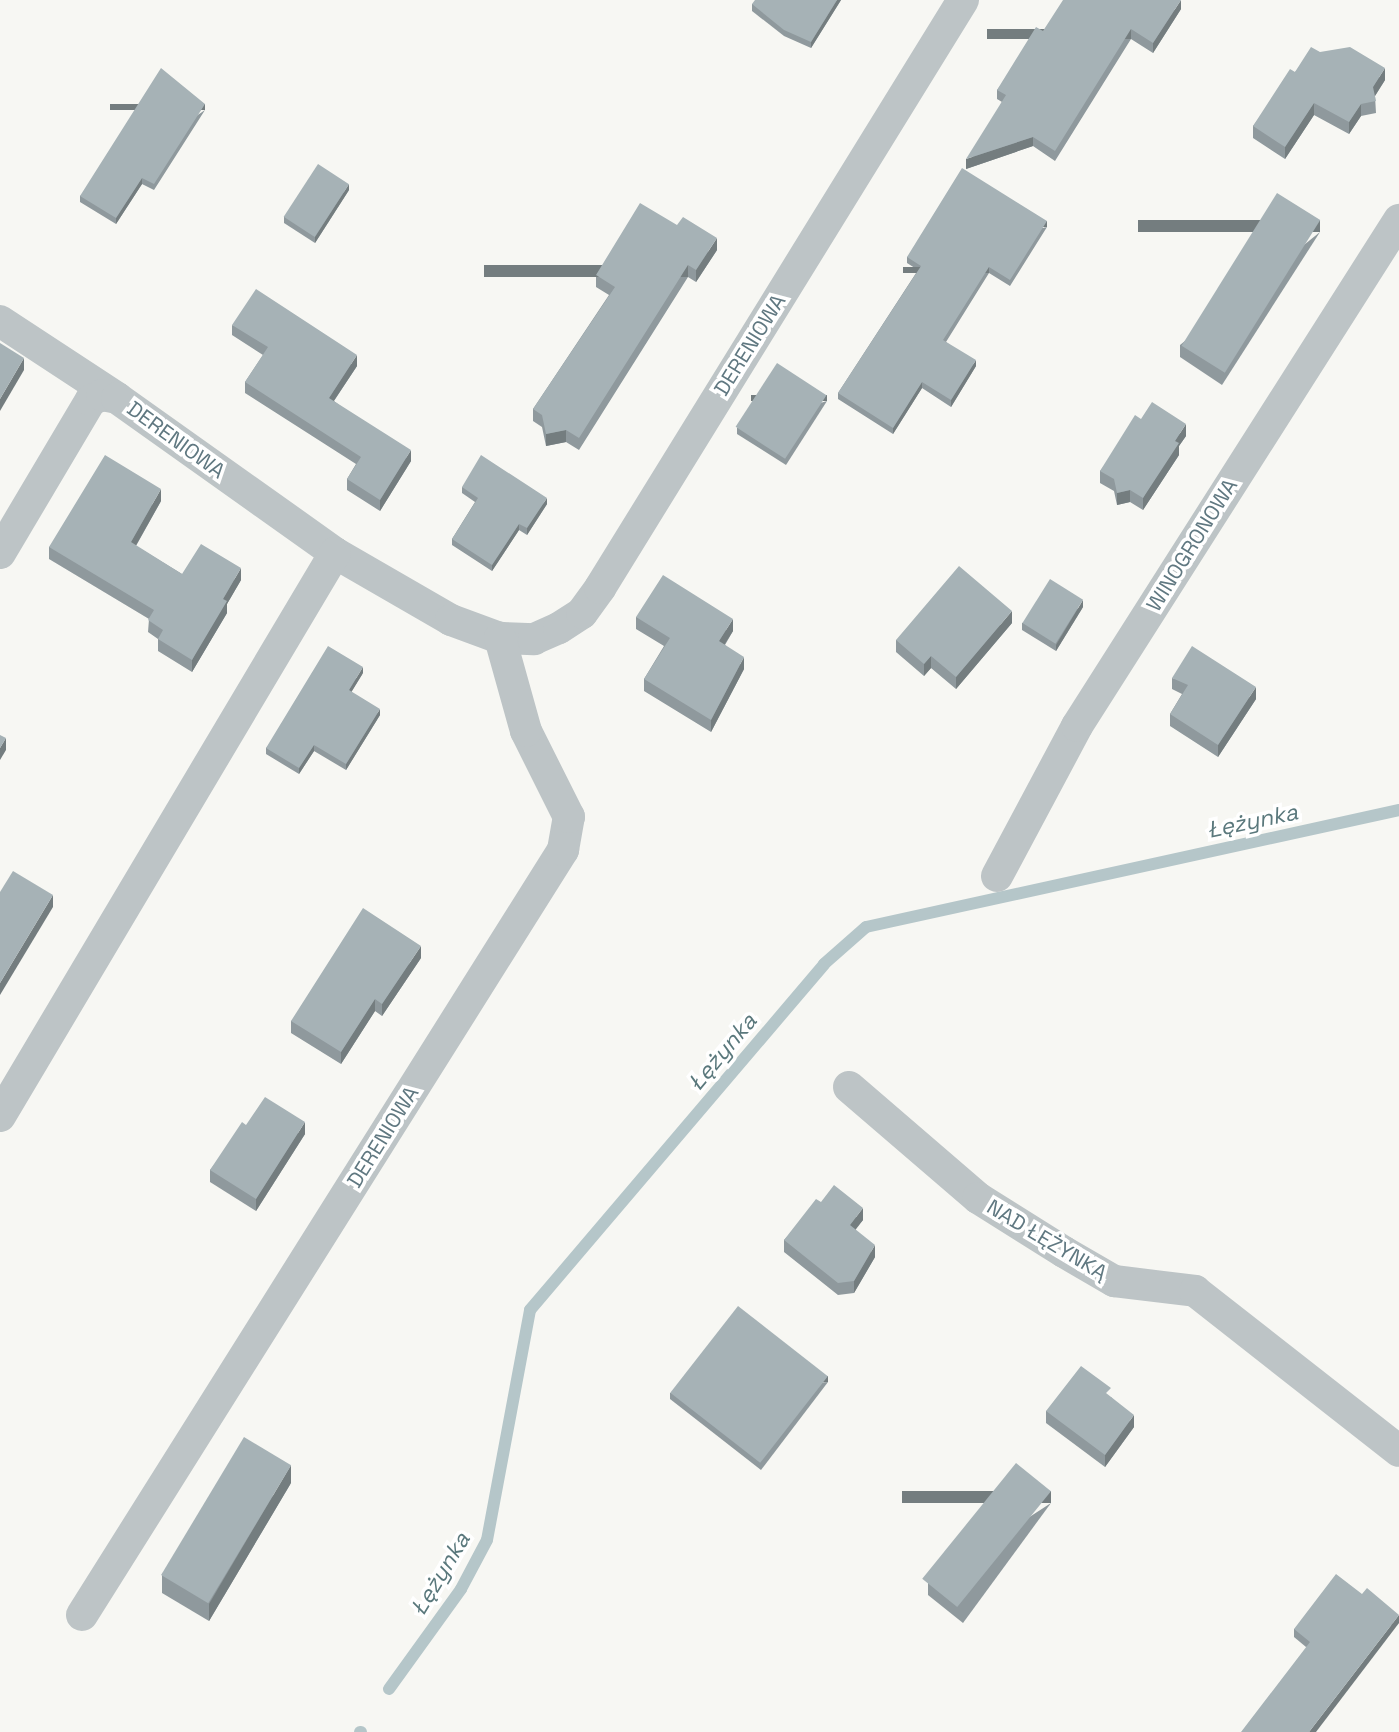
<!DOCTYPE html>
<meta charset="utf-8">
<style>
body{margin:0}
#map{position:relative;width:1399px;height:1732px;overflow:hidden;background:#f7f7f3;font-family:"Space Grotesk",sans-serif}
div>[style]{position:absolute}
.stream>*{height:12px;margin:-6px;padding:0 6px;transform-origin:6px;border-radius:6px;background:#b5c6c9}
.street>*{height:32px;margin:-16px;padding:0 16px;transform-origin:16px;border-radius:16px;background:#bdc4c6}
.wall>*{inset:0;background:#8f999d}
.shaded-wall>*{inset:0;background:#747d7f;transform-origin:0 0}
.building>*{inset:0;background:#a6b2b6;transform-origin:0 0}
span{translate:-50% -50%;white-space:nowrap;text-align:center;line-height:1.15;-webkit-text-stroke:7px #fff;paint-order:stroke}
.street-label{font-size:21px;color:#607881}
.water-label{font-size:23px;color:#5a787c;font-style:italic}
</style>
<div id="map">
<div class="stream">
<i style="left:389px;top:1689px;width:123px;rotate:-54.2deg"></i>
<i style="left:461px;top:1589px;width:55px;rotate:-62deg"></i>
<i style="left:487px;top:1540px;width:234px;rotate:-79.4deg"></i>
<i style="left:530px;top:1310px;width:454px;rotate:-49.6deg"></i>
<i style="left:824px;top:964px;width:56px;rotate:-41.4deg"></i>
<i style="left:866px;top:927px;width:546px;rotate:-12.38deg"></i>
<i style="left:360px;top:1732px;width:1px"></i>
</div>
<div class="street">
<i style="left:0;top:321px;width:140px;rotate:33.3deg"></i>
<i style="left:0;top:553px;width:178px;rotate:-59.3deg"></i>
<i style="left:91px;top:400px;width:12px;rotate:-24deg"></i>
<i style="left:102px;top:395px;width:15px;rotate:11deg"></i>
<i style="left:117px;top:398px;width:267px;rotate:35.4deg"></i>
<i style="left:335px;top:553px;width:134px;rotate:30deg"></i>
<i style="left:451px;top:620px;width:52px;rotate:20.2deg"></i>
<i style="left:500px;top:638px;width:34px;rotate:2deg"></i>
<i style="left:534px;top:639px;width:27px;rotate:-24deg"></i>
<i style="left:559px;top:628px;width:27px;rotate:-33deg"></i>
<i style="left:582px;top:613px;width:31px;rotate:-54deg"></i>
<i style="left:600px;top:588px;width:691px;rotate:-58.31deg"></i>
<i style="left:997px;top:876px;width:170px;rotate:-61.9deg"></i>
<i style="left:1077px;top:726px;width:600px;rotate:-57.53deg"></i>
<i style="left:849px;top:1087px;width:170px;rotate:40.7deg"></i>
<i style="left:978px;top:1198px;width:102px;rotate:32.1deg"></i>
<i style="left:1064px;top:1252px;width:58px;rotate:30.1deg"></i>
<i style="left:1114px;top:1281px;width:82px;rotate:7deg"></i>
<i style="left:1195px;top:1291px;width:259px;rotate:38.1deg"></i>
<i style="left:0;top:1116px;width:655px;rotate:-59.25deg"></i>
<i style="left:82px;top:1615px;width:904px;rotate:-57.84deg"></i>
<i style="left:563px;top:850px;width:34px;rotate:-80deg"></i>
<i style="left:569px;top:817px;width:96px;rotate:-116.6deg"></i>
<i style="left:526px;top:731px;width:97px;rotate:-105.6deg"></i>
</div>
<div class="wall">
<i style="clip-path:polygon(841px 0,811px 48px,784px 36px,752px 11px,752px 4px)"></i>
<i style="clip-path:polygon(1181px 9px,1153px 53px,1131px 39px,1055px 161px,1033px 146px,966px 169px,1002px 102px,997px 99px,997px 90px,1043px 31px)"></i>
<i style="clip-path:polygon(1320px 52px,1385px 80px,1375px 96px,1376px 113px,1361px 116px,1349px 134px,1314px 115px,1285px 159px,1253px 138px,1253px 126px,1295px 72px)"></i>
<i style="clip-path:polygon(205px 110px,154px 190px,142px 184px,116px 224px,80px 202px,80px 196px)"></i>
<i style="clip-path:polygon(349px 190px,315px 243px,284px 223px,284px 217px)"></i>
<i style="clip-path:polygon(1047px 227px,1010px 286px,989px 273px,946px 342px,976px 366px,951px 407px,922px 388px,893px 434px,838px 399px,838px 393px,918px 270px,907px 263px,907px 257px)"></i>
<i style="clip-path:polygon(1320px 232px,1222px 385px,1180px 357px,1180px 345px)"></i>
<i style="clip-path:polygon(717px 250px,696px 282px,688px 277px,579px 450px,566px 442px,546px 446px,542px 427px,533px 421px,533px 409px,609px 295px,596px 287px,596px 275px)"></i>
<i style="clip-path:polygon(232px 325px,357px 366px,334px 401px,411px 461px,380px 511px,347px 490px,347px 479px,356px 464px,245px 393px,245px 382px,263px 355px,232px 335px)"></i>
<i style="clip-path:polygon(827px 401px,786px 465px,737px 434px,737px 428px)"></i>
<i style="clip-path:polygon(1141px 419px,1186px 436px,1179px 446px,1179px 455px,1143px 510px,1130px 502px,1117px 505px,1114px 491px,1100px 483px,1100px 471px)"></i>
<i style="clip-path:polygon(462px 487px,547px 504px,527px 535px,519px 530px,492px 571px,452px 545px,452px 539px,475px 502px,462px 493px)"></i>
<i style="clip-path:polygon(161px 501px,136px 546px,182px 574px,241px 580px,227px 604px,227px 613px,192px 672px,158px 651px,158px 639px,148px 632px,149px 619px,49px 559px,49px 547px)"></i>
<i style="clip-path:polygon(1083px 607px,1056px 651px,1022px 630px,1022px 623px)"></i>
<i style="clip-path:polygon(636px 617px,733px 631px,725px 645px,744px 669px,711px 732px,644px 691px,644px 679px,664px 646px,636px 629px)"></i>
<i style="clip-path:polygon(1012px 623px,956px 689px,931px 668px,924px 676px,896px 652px,896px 640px)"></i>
<i style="clip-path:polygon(363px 673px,351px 692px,380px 715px,346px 770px,314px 751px,299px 774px,266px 754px,266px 748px)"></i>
<i style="clip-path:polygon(1172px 678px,1256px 699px,1218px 757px,1170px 726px,1170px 714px,1182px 694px,1172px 689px)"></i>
<i style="clip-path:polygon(421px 958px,382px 1016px,375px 1011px,341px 1064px,291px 1033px,291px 1021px)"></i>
<i style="clip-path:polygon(246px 1125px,305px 1134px,256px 1211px,210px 1182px,210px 1170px)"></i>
<i style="clip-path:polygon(821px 1202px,863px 1220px,855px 1229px,875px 1257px,854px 1293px,838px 1295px,784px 1252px,784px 1240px)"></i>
<i style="clip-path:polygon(828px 1382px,761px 1470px,670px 1399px,670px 1393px)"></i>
<i style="clip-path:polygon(1111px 1397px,1134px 1427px,1105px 1467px,1046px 1423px,1046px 1411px)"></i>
<i style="clip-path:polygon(291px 1483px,209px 1621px,162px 1593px,162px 1575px)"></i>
<i style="clip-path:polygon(1051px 1503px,963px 1623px,928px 1595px,928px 1583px)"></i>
<i style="clip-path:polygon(1399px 1623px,1306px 1647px,1294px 1637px,1294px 1629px)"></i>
</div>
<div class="shaded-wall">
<i style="clip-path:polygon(837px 0,841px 0,811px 48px,811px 42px)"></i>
<i style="clip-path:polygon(1181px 0,1181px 9px,1153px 53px,1153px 43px)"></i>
<i style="left:1131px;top:29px;width:10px;height:144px;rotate:90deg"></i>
<i style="clip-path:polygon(1385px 68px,1385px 80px,1373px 99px,1373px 87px)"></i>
<i style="clip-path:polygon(1314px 103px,1314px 115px,1285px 159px,1285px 147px)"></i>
<i style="left:205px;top:104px;width:6px;height:95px;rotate:90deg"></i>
<i style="clip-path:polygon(1361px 104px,1361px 116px,1349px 134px,1349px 122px)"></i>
<i style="clip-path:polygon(1033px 137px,1033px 146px,966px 169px,966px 159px)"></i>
<i style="clip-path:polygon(142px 178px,142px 184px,116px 224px,116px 218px)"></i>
<i style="clip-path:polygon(349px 184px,349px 190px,315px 243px,315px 237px)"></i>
<i style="left:1320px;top:220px;width:12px;height:182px;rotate:90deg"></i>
<i style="left:1047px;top:221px;width:6px;height:70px;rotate:90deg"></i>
<i style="clip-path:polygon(717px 238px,717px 250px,696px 282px,696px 270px)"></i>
<i style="left:688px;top:265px;width:12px;height:204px;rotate:90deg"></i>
<i style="left:989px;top:267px;width:6px;height:86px;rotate:90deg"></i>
<i style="clip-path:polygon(357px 355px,357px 366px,329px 408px,329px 398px)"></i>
<i style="clip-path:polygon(24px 358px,24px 370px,0 411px,0 399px)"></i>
<i style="clip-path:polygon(976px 360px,976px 366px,951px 407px,951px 400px)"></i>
<i style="clip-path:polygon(922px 382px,922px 388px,893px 434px,893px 428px)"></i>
<i style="left:827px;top:395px;width:6px;height:76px;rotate:90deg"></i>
<i style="clip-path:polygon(1186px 424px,1186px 436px,1179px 446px,1179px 455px,1143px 510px,1143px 498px,1175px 441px)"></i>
<i style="clip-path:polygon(566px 430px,566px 442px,546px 446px,546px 434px)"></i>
<i style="clip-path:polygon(411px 450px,411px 461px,380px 511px,380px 500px)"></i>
<i style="clip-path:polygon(161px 489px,161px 501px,131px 554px,131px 542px)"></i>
<i style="clip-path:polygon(1130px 490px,1130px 502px,1117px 505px,1117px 493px)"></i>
<i style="clip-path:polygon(547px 498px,547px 504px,527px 535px,527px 528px)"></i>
<i style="clip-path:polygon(519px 524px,519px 530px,492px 571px,492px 565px)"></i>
<i style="clip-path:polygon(241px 568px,241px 580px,227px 604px,227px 613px,192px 672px,192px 660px,223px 599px)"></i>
<i style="clip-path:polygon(1083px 600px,1083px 607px,1056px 651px,1056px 645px)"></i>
<i style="clip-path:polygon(1012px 611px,1012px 623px,956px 689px,956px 677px)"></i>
<i style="clip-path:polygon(733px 619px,733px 631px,719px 653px,719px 641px)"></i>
<i style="clip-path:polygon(931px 656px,931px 668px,924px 676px,924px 664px)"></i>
<i style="clip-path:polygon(744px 657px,744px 669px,711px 732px,711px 720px)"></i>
<i style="clip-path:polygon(363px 667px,363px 673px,349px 696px,349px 690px)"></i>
<i style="clip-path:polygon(1256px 687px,1256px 699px,1218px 757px,1218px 745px)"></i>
<i style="clip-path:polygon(380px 709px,380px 715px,346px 770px,346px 764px)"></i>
<i style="clip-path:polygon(6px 738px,6px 750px,0 760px,0 748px)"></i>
<i style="clip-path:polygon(314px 745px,314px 751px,299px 774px,299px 768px)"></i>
<i style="clip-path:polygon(53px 895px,53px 907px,0 995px,0 983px)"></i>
<i style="clip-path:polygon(421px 946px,421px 958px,382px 1016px,382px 1004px)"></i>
<i style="clip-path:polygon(375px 999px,375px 1011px,341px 1064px,341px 1052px)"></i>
<i style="clip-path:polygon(305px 1122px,305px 1134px,256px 1211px,256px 1199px)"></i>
<i style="clip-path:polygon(863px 1208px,863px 1220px,850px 1237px,850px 1225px)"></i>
<i style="clip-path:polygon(875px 1245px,875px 1257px,854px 1293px,854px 1281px)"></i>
<i style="left:828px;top:1376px;width:6px;height:111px;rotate:90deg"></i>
<i style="clip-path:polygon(1134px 1415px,1134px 1427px,1105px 1467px,1105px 1455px)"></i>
<i style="clip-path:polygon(291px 1465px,291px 1483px,209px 1621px,209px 1604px)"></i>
<i style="left:1051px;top:1491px;width:12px;height:149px;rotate:90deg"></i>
<i style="clip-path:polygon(1399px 1615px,1399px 1623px,1316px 1732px,1309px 1732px)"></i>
</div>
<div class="building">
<i style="clip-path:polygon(755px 0,837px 0,811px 42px,784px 30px,752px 4px)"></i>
<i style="clip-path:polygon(1063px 0,1181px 0,1153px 43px,1131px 29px,1055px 151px,1033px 137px,966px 159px,1006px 95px,997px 90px,1036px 27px,1043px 31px)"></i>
<i style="clip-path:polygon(1311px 47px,1320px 52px,1350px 47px,1385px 68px,1373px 87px,1376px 101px,1361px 104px,1349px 122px,1314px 103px,1285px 147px,1253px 126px,1290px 69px,1295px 72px)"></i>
<i style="clip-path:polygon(161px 68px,205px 104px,154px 184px,142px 178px,116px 218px,80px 196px)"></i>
<i style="left:318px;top:164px;width:37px;height:63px;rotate:33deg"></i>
<i style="clip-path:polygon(962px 168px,1047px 221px,1010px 280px,989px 267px,943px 340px,976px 360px,951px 400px,922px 382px,893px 428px,838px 393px,921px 266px,907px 257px)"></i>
<i style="left:1277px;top:193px;width:51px;height:180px;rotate:32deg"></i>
<i style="clip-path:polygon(640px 203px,677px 225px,683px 217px,717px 238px,696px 270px,688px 265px,579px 438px,566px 430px,546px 434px,542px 415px,533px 409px,615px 287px,596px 275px)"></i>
<i style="clip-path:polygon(256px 289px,357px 355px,329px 398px,411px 450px,380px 500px,347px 479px,361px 457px,245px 382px,268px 347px,232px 325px)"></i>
<i style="clip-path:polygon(0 343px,24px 358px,0 399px)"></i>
<i style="left:777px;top:363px;width:59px;height:76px;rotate:33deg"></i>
<i style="clip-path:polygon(1152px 402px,1186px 424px,1175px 441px,1179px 443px,1143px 498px,1130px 490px,1117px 493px,1114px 479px,1100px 471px,1135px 415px,1141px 419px)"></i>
<i style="clip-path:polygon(105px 455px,161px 489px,131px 542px,182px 574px,201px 544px,241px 568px,223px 599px,227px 601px,192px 660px,158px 639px,163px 630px,148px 620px,154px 610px,49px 547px)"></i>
<i style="clip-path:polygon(481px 455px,547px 498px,527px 528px,519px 524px,492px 565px,452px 539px,478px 498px,462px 487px)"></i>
<i style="clip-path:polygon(959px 566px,1012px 611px,956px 677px,931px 656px,924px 664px,896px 640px)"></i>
<i style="clip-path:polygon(663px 575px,733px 619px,719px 641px,744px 657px,711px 720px,644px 679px,670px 638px,636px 617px)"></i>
<i style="left:1050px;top:579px;width:39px;height:52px;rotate:32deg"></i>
<i style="clip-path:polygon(328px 646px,363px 667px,349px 690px,380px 709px,346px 764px,314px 745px,299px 768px,266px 748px)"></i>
<i style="clip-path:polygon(1192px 646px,1256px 687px,1218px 745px,1170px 714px,1188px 685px,1172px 678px)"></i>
<i style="clip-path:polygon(0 735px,6px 738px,0 748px)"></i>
<i style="clip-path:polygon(13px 871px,53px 895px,0 983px,0 892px)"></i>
<i style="clip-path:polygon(363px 908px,421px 946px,382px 1004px,375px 999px,341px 1052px,291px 1021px)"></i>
<i style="clip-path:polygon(265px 1097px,305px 1122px,256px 1199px,210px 1170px,242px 1122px,246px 1125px)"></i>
<i style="clip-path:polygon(834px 1185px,863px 1208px,850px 1225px,875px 1245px,854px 1281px,838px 1283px,784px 1240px,816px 1199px,821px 1202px)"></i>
<i style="left:738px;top:1306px;width:114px;height:110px;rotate:38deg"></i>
<i style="clip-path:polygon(1081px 1366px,1111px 1388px,1106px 1393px,1134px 1415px,1105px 1455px,1046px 1411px)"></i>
<i style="left:244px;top:1437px;width:55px;height:161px;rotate:31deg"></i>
<i style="left:1016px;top:1463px;width:45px;height:149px;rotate:39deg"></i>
<i style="clip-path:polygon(1336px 1574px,1362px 1594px,1367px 1588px,1399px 1615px,1309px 1732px,1241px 1732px,1310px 1642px,1294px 1629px)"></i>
</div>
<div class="street-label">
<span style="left:750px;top:345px;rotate:-58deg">DERENIOWA</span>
<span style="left:176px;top:440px;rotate:36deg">DERENIOWA</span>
<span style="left:1192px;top:545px;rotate:-58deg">WINOGRONOWA</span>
<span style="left:383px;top:1137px;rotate:-58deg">DERENIOWA</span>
<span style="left:1047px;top:1240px;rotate:31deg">NAD ŁĘŻYNKĄ</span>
</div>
<div class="water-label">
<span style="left:1252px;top:821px;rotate:-12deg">Łężynka</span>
<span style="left:722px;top:1052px;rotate:-50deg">Łężynka</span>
<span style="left:440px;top:1574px;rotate:-59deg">Łężynka</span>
</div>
</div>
